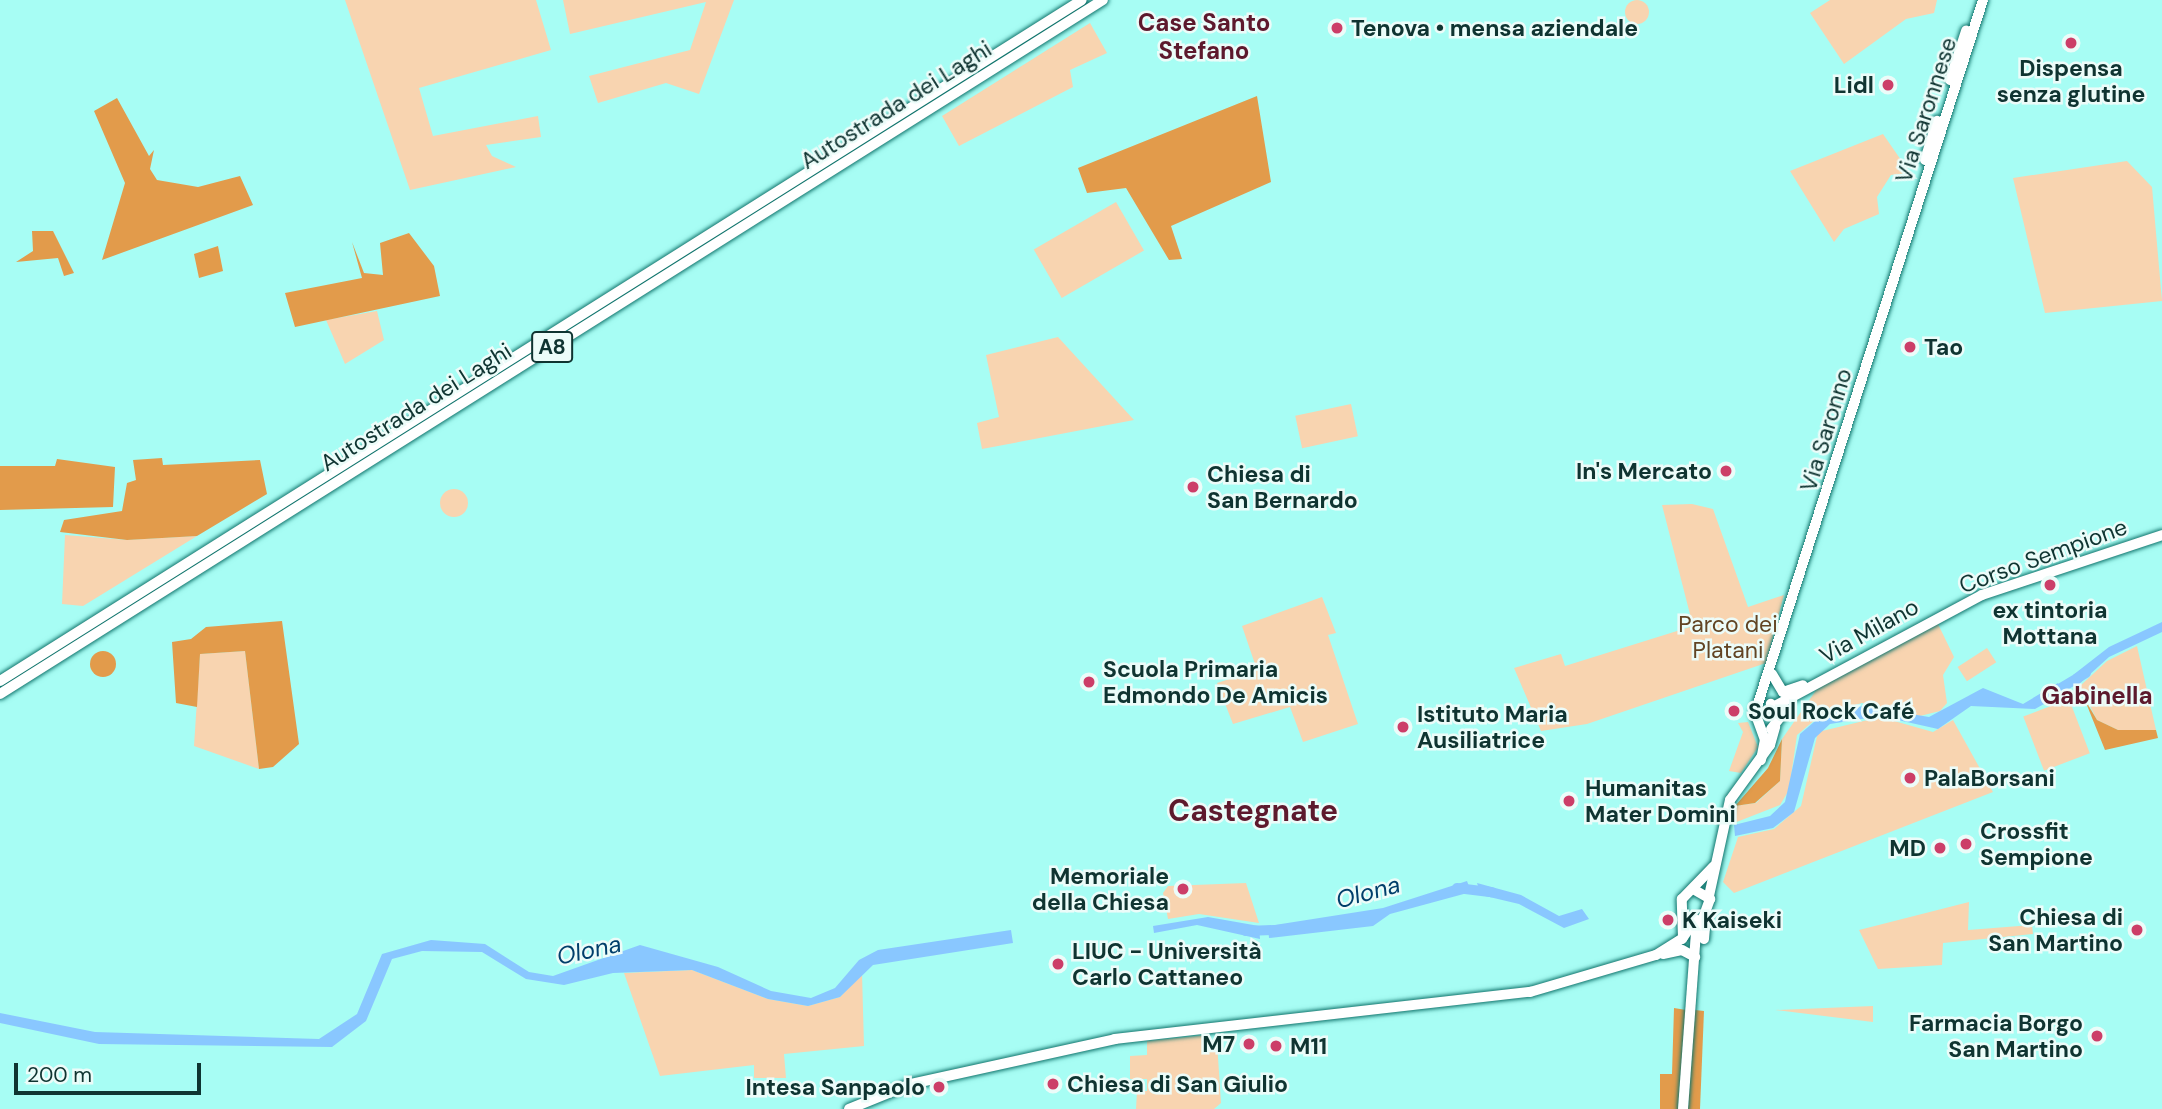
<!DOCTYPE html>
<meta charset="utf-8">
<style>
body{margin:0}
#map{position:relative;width:2162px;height:1109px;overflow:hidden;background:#a7fdf4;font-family:"DM Sans",sans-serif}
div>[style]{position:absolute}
.green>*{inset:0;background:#f8d4b0;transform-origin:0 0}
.round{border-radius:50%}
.forest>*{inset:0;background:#e29b4b}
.water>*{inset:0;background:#89c7ff}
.river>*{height:10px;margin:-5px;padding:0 5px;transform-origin:5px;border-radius:5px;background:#89c7ff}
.roads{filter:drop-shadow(0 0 2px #10746c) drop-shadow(0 0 2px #10746c)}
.major>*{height:10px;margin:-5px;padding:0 5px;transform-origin:5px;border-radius:5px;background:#fff}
.highway>*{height:10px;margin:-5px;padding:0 5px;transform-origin:5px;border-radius:5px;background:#fff}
.dots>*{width:19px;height:19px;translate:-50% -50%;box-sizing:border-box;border:4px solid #ecfcf9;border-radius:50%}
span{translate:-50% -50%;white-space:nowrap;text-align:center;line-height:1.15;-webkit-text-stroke:5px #ecfcf9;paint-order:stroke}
.shield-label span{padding:2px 5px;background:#ecfcf9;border:2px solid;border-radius:5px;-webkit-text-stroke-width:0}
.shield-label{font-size:21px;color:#0f3431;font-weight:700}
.poi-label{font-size:23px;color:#0f3431;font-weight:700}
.left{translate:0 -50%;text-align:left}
.right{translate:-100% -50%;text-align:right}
.street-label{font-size:23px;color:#0f3431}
.park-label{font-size:23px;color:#624423}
.neighbourhood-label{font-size:24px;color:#5d192d;font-weight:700}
.water-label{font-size:24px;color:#003f6b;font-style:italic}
.district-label{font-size:30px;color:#5d192d;font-weight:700}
.scale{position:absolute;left:14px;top:1063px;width:187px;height:32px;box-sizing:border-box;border:4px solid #0f3431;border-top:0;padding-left:9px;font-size:21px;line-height:24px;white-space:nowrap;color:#0f3431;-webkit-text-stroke:5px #ecfcf9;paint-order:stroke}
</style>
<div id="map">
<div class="green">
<i style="clip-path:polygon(345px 0,536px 0,551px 50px,419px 88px,433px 136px,538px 116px,541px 137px,486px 145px,492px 156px,516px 167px,410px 190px)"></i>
<i style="clip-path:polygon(563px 0,734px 0,699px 94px,666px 83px,598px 103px,589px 76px,690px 50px,706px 2px,570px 34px)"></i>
<i style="clip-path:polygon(1830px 0,1937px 0,1934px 13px,1906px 19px,1844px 64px,1810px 13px)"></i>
<i class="round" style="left:1625px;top:0;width:24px;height:24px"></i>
<i style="clip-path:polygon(1090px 23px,1107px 53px,1070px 70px,1073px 87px,959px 146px,942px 116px)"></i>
<i style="clip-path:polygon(1883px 134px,1910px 173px,1891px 175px,1877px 197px,1879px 214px,1844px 229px,1834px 242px,1790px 171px)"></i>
<i style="clip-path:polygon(2127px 161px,2152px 187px,2162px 301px,2045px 313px,2013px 178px)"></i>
<i style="left:1116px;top:202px;width:56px;height:95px;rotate:60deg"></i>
<i style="clip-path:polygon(377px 311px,384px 340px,345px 364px,326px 320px)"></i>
<i style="clip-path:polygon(1058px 337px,1134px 420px,982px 449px,977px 423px,999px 417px,986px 355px)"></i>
<i style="left:1351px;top:404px;width:33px;height:57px;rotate:78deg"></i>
<i class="round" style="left:440px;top:489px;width:28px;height:28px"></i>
<i style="clip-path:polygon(1692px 504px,1713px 509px,1748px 607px,1784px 595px,1766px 663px,1587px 724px,1541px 731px,1514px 668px,1561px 654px,1565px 666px,1693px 626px,1662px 505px)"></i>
<i style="clip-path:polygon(65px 535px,127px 540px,197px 536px,83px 606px,62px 604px)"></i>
<i style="clip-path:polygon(1322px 597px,1336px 633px,1328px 635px,1358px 724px,1303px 742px,1290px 707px,1233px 724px,1217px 683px,1257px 670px,1242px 626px)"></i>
<i style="clip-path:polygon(1937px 622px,1954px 657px,1943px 675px,1947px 703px,1940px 711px,1920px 716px,1862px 703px,1822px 714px,1797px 735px,1789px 790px,1780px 805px,1734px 823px,1735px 806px,1756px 803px,1780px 781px,1782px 739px,1819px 686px)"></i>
<i style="clip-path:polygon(2137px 646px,2156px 730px,2118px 730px,2097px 720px,2080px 686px,2107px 661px)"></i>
<i style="left:1987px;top:648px;width:17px;height:35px;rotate:57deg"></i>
<i style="clip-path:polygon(245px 651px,259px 769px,194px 746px,200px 654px)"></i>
<i style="left:2069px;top:699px;width:58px;height:49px;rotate:69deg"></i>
<i style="clip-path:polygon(1880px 717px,1933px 732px,1953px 720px,1993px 792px,1734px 893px,1723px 882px,1738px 837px,1774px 829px,1801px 806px,1818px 732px)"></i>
<i style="clip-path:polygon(1748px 722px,1758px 747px,1741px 773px,1729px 771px,1743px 732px,1738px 723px)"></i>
<i style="clip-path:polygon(1246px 883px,1259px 923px,1199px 914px,1168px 919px,1163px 893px,1168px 886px)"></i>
<i style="clip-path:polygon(1969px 902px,1968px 930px,2032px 925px,2033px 934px,1943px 943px,1942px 965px,1878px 969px,1859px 930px)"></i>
<i style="clip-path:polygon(692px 970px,768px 999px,808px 1006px,840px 997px,862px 973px,864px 1046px,784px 1054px,786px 1078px,754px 1078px,754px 1065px,660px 1076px,624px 973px)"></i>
<i style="clip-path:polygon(1873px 1006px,1873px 1022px,1775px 1010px)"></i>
<i style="clip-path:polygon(1206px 1035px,1207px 1043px,1217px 1042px,1221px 1103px,1214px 1109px,1136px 1109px,1137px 1091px,1147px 1091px,1147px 1079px,1130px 1079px,1130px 1056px,1147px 1055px,1147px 1041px)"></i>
</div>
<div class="forest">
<i style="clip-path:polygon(1257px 96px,1271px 182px,1171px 226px,1182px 259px,1169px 260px,1126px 188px,1087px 193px,1078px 168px)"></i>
<i style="clip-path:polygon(117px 98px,149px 156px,154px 150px,150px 169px,157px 180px,198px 187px,240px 176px,253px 205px,102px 260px,125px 183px,94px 111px)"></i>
<i style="clip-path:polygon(32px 231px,53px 231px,74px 273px,64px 276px,58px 258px,16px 262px,33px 251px)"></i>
<i style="clip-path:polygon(409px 233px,434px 266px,440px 296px,295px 327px,285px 293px,362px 278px,352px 242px,364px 273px,383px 275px,380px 243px)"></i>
<i style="clip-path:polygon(218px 246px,223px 271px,199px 278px,194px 254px)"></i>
<i style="clip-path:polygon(162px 458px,163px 465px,260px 460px,267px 494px,197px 536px,127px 540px,60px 532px,64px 520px,122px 511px,127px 483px,136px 480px,133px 460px)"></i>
<i style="clip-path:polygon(57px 459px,115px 467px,113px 507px,0 510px,0 466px,55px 466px)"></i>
<i style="clip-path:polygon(282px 621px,299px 744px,273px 767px,259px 769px,245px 651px,200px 654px,197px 707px,176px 703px,172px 642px,191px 639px,206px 627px)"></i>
<i class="round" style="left:90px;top:651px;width:26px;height:26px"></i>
<i style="clip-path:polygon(2084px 698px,2097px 720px,2118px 730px,2156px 730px,2158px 738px,2105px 750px)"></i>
<i style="clip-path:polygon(1782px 739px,1780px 781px,1755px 803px,1735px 806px,1768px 768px)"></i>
<i style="clip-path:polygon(1674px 1008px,1686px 1010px,1679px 1109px,1660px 1109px,1660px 1074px,1672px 1074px)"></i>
<i style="clip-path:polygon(1695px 1010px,1704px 1011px,1700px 1109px,1688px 1109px)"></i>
</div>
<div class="water">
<i style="clip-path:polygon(2162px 622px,2162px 632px,2109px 657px,2077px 686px,2073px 675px,2109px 647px)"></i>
<i style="clip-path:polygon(2058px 683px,2062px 694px,2035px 709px,1971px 706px,1938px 729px,1880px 716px,1830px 724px,1815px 738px,1794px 812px,1773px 828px,1735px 836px,1734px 825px,1770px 816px,1785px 802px,1800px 734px,1821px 716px,1863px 706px,1929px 717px,1983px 688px,2023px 704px)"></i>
<i style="clip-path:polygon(1467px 881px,1471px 892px,1390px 914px,1373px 926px,1269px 938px,1268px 926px,1383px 908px)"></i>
<i style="clip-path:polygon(1477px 883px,1521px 895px,1559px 916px,1582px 909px,1589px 919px,1564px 928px,1519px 904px,1481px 895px)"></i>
<i style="clip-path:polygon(1208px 917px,1259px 926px,1260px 939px,1197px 925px,1154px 933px,1153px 926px)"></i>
<i style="clip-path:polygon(1011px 930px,1013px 943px,873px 965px,840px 997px,808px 1006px,768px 999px,692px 970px,613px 973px,564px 985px,526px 979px,482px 952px,422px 951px,392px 959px,366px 1021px,332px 1047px,99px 1044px,0 1023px,0 1013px,95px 1032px,319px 1039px,357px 1014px,382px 954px,431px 940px,485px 944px,529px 972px,553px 976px,640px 945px,718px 967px,771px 991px,811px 998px,835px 988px,859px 960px,878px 950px)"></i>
</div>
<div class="river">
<i style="left:2049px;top:695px;width:43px;rotate:-30.7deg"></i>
<i style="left:1457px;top:888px;width:35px;rotate:7deg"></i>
<i style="left:1246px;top:931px;width:36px;rotate:-2deg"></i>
</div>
<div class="roads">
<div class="major">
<i style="left:1950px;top:80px;width:52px;rotate:-71.9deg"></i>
<i style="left:1925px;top:160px;width:41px;rotate:-72.9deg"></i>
<i style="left:1772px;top:674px;width:21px;rotate:59deg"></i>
<i style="left:1783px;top:692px;width:21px;rotate:-19deg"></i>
<i style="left:1775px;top:706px;width:235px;rotate:-28.2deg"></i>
<i style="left:1982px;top:595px;width:190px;rotate:-18.4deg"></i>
<i style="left:1771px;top:729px;width:16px;rotate:-52deg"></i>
<i style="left:1781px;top:716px;width:16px;rotate:-130deg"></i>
<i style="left:1761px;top:760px;width:20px;rotate:-79deg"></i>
<i style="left:1765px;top:740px;width:29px;rotate:-110deg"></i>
<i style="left:1755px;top:713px;width:749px;rotate:-72.27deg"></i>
<i style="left:1693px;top:889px;width:20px;rotate:30deg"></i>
<i style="left:1710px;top:899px;width:20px;rotate:110deg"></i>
<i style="left:1709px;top:896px;width:98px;rotate:-77.7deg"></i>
<i style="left:1730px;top:800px;width:68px;rotate:-54deg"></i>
<i style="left:1770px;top:745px;width:19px;rotate:-74deg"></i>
<i style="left:1683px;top:937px;width:38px;rotate:-92deg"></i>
<i style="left:1682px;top:899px;width:46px;rotate:-45.9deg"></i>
<i style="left:1704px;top:939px;width:23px;rotate:-85deg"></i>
<i style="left:1663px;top:954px;width:19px;rotate:-12deg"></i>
<i style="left:1682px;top:950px;width:15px;rotate:28deg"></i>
<i style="left:849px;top:1109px;width:67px;rotate:-22deg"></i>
<i style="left:911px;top:1084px;width:209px;rotate:-12.4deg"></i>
<i style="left:1115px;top:1039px;width:418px;rotate:-6.5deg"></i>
<i style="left:1530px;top:992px;width:131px;rotate:-16.4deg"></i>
<i style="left:1656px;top:955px;width:31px;rotate:-32deg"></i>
<i style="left:1682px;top:939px;width:23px;rotate:-56deg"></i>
<i style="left:1683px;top:1109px;width:190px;rotate:-85.8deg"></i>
</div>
<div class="highway">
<i style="left:0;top:681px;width:1278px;rotate:-32.19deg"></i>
<i style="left:0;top:694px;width:1303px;rotate:-32.18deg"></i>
</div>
</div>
<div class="dots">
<i style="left:1337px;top:28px;background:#cc3e68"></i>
<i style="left:2071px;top:43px;background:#cc3e68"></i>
<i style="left:1888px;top:85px;background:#cc3e68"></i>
<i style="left:1910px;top:347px;background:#cc3e68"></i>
<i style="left:1726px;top:471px;background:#cc3e68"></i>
<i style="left:1193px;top:487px;background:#cc3e68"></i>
<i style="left:2050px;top:585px;background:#cc3e68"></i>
<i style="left:1089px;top:682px;background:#cc3e68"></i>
<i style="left:1734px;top:711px;background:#cc3e68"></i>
<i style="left:1403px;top:727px;background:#cc3e68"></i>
<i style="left:1910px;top:778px;background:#cc3e68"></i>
<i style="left:1569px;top:801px;background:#cc3e68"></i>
<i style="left:1966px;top:844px;background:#cc3e68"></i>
<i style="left:1940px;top:848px;background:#cc3e68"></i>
<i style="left:1183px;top:889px;background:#cc3e68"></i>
<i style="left:1668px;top:920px;background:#cc3e68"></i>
<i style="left:2137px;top:930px;background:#cc3e68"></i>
<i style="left:1058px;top:964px;background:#cc3e68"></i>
<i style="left:2097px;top:1036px;background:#cc3e68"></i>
<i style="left:1249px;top:1044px;background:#cc3e68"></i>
<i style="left:1276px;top:1046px;background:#cc3e68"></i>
<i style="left:1053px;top:1084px;background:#cc3e68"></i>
<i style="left:939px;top:1087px;background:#cc3e68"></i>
</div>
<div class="shield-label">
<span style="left:552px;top:347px">A8</span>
</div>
<div class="poi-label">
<span class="left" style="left:1351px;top:28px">Tenova • mensa aziendale</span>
<span style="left:2071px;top:81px">Dispensa<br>senza glutine</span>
<span class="right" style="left:1874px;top:85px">Lidl</span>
<span class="left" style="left:1924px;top:347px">Tao</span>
<span class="right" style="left:1712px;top:471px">In's Mercato</span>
<span class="left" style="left:1207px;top:487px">Chiesa di<br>San Bernardo</span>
<span style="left:2050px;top:623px">ex tintoria<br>Mottana</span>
<span class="left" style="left:1103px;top:682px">Scuola Primaria<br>Edmondo De Amicis</span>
<span class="left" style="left:1748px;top:711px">Soul Rock Café</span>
<span class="left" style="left:1417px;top:727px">Istituto Maria<br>Ausiliatrice</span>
<span class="left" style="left:1924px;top:778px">PalaBorsani</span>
<span class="left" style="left:1585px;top:801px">Humanitas<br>Mater Domini</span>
<span class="left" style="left:1980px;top:844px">Crossfit<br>Sempione</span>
<span class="right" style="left:1926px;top:848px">MD</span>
<span class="right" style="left:1169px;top:889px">Memoriale<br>della Chiesa</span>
<span class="right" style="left:2123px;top:930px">Chiesa di<br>San Martino</span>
<span class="left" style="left:1682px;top:920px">K Kaiseki</span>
<span class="left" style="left:1072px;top:964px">LIUC - Università<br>Carlo Cattaneo</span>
<span class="right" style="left:2083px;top:1036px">Farmacia Borgo<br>San Martino</span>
<span class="right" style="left:1235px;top:1044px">M7</span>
<span class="left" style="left:1290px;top:1046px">M11</span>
<span class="left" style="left:1067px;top:1084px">Chiesa di San Giulio</span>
<span class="right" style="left:925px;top:1087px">Intesa Sanpaolo</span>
</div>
<div class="street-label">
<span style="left:896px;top:105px;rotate:-32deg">Autostrada dei Laghi</span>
<span style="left:1926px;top:110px;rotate:-72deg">Via Saronnese</span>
<span style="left:416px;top:407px;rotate:-32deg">Autostrada dei Laghi</span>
<span style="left:1826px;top:430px;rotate:-73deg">Via Saronno</span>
<span style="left:2043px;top:556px;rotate:-20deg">Corso Sempione</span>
<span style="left:1869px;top:631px;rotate:-29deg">Via Milano</span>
</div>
<div class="park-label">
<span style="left:1728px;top:637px">Parco dei<br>Platani</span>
</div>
<div class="neighbourhood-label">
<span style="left:1204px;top:37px">Case Santo<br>Stefano</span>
<span style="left:2097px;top:696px">Gabinella</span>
</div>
<div class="water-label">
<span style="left:1368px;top:892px;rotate:-15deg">Olona</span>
<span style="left:589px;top:950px;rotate:-12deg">Olona</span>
</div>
<div class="district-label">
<span style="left:1253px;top:811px">Castegnate</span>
</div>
<div class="scale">200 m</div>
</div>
